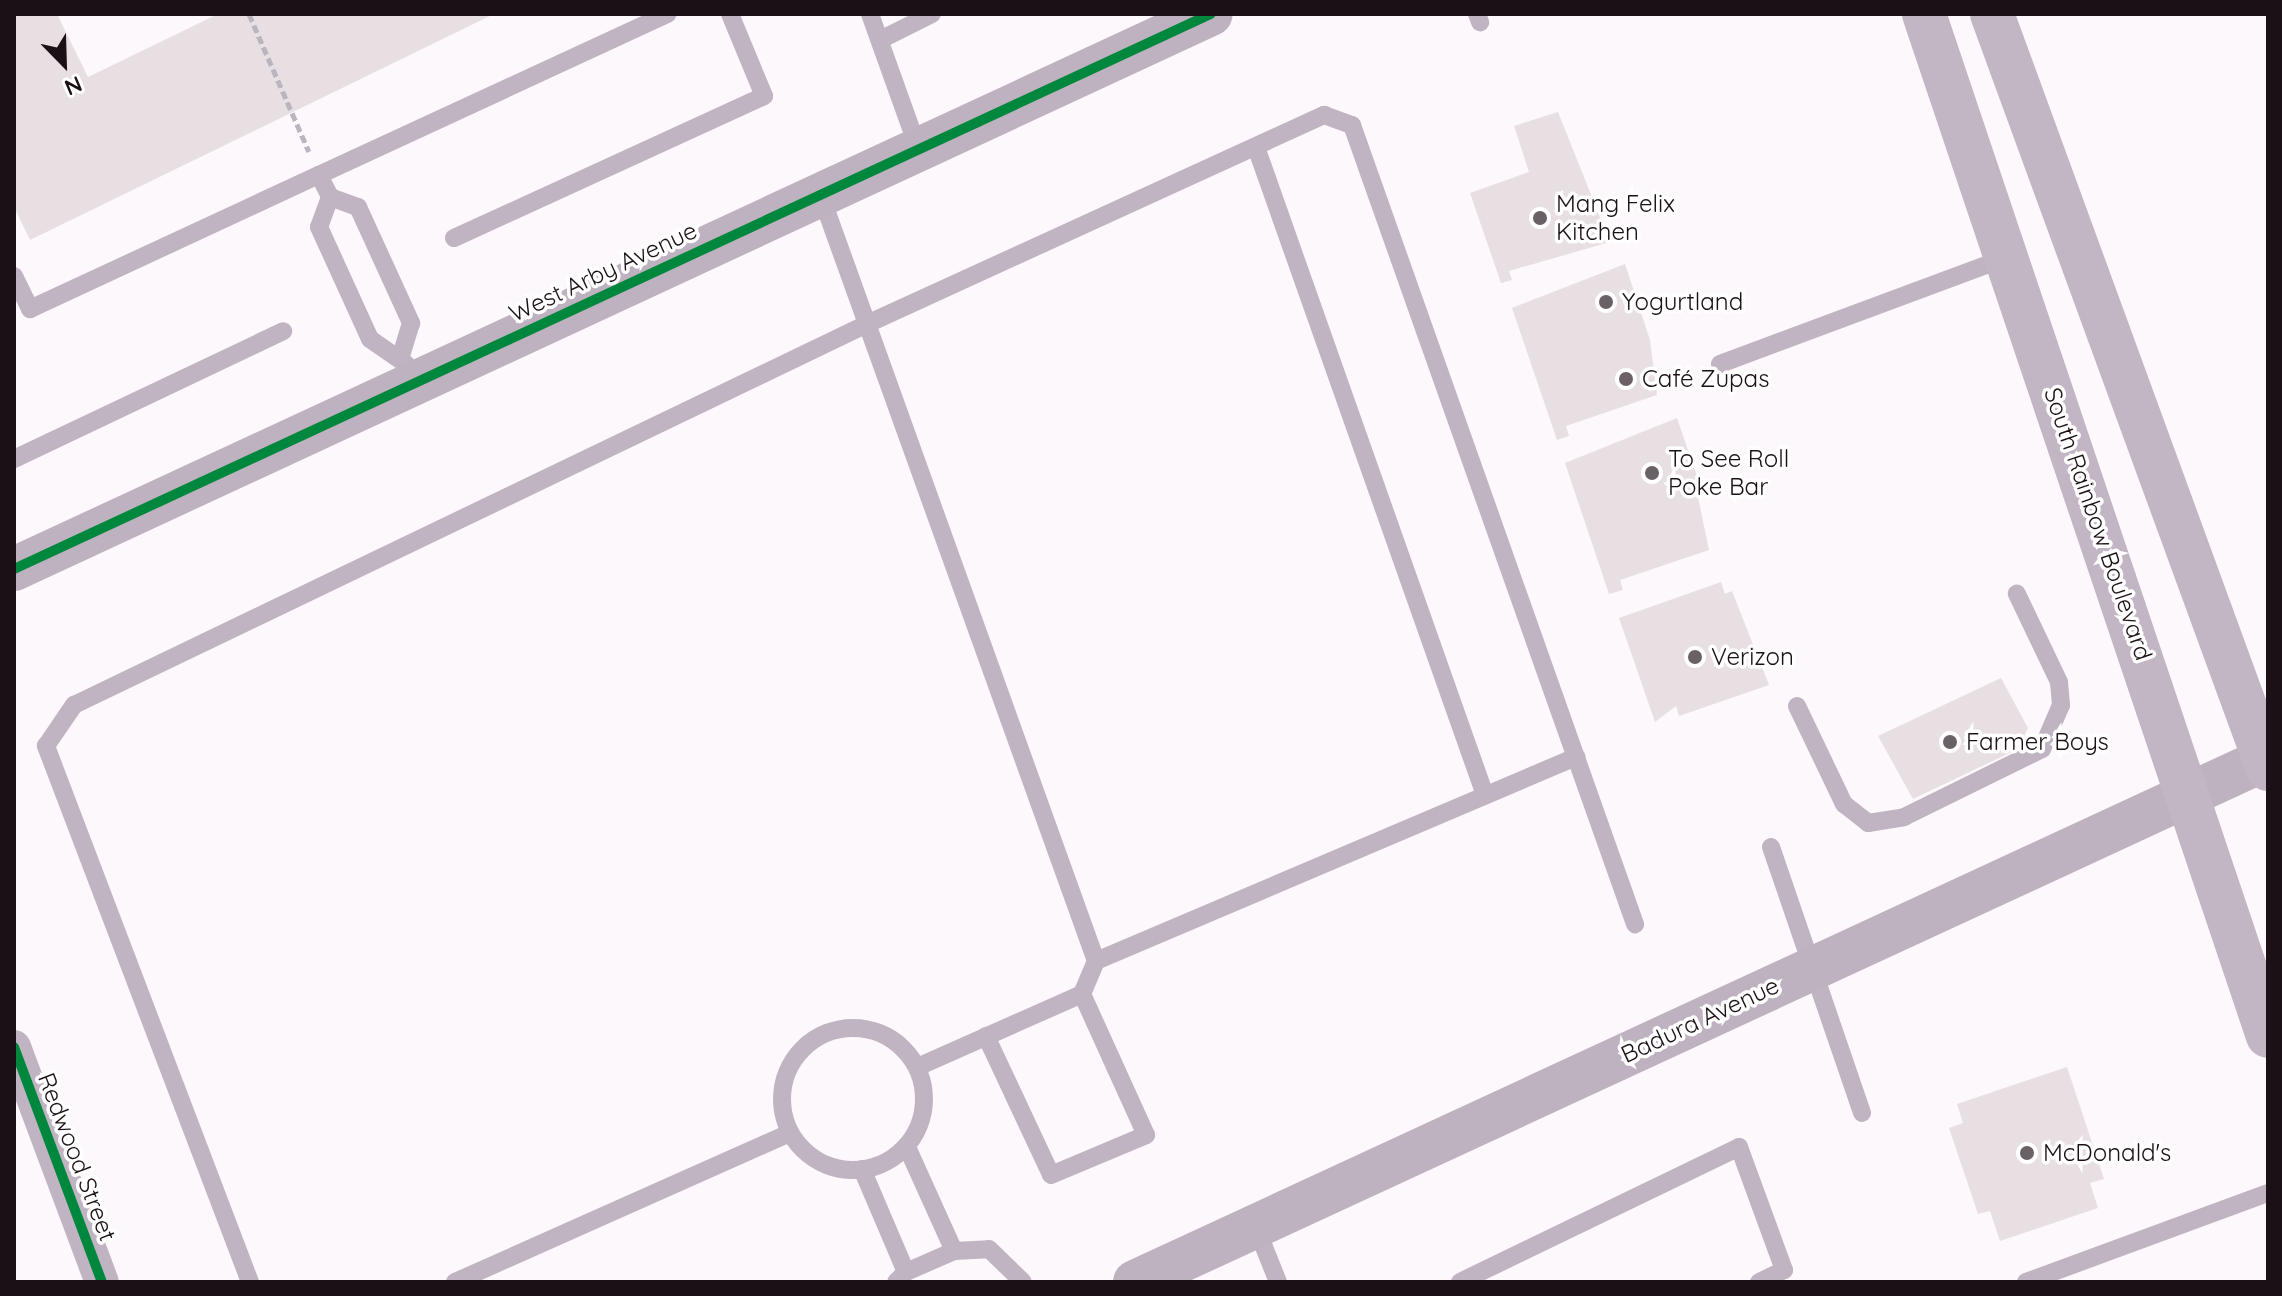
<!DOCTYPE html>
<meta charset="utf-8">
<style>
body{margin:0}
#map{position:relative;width:2282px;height:1296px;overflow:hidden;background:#fdf8fb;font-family:Quicksand,sans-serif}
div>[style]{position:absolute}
.building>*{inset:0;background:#e8dfe2}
.path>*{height:5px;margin-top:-2.5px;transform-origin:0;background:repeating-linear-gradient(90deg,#bcb4be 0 8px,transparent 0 12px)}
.lane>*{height:18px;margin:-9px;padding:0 9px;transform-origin:9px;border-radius:9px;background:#c0b4c2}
.lane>.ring{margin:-9px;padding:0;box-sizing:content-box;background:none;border:18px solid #c0b4c2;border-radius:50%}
.street>*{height:34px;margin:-17px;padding:0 17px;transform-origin:17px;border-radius:17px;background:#c0b4c2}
.secondary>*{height:44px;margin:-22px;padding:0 22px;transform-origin:22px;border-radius:22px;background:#bfb2c0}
.primary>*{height:44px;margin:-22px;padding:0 22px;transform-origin:22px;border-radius:22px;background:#c2b5c4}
.cycleway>*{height:10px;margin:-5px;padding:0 5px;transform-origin:5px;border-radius:5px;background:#00873e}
.dots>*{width:22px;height:22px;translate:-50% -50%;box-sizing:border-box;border:4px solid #fff;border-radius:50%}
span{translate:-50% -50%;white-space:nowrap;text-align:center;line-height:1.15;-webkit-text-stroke:7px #fff;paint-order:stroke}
.poi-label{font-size:24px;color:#1b1016}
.left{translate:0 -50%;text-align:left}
.street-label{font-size:24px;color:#1b1016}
.frame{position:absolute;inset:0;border:16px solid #1b1016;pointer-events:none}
.north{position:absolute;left:24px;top:24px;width:80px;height:80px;-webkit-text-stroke:6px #fff;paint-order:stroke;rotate:157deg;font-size:22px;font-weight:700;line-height:32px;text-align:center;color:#1b1016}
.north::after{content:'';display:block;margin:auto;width:28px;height:36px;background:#1b1016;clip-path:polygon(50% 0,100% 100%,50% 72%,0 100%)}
</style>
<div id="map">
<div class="building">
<i style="clip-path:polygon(14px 14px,57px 14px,88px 77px,218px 14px,494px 14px,30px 240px,14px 207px)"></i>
<i style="clip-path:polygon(1558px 112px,1610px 242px,1509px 271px,1512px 280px,1501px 283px,1470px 193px,1529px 172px,1514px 126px)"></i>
<i style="clip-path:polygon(1625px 264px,1650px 340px,1657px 395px,1566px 426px,1569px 436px,1557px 440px,1512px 308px)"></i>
<i style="clip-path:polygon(1677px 418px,1703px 494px,1698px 497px,1709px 550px,1620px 580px,1623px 590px,1609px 594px,1565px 463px)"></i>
<i style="clip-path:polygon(1721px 582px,1725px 594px,1732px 591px,1769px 685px,1679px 716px,1676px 706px,1655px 722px,1619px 618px)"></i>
<i style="clip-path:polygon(2001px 678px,2028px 728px,2018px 749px,1913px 799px,1878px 736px)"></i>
<i style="clip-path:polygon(2067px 1067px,2104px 1179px,2090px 1183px,2098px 1208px,2000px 1241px,1990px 1211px,1978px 1214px,1949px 1128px,1963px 1123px,1957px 1104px)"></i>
</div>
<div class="path">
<i style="left:249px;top:14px;width:150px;rotate:66.5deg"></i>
</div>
<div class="lane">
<i style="left:870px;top:14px;width:142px;rotate:70.3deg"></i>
<i style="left:1477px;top:14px;width:9px;rotate:69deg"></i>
<i style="left:880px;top:40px;width:58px;rotate:-26.6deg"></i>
<i style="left:1256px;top:147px;width:687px;rotate:70.54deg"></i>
<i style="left:319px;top:175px;width:384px;rotate:-24.8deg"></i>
<i style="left:820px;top:193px;width:816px;rotate:70.23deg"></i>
<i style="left:1096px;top:961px;width:36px;rotate:113deg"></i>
<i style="left:1082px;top:994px;width:180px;rotate:156.1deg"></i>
<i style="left:330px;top:197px;width:32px;rotate:110deg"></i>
<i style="left:319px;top:227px;width:123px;rotate:65.5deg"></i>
<i style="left:370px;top:339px;width:44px;rotate:34.8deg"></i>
<i style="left:454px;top:238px;width:341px;rotate:-24.6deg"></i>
<i style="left:764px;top:96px;width:89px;rotate:-112.5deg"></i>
<i style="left:14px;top:276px;width:37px;rotate:64deg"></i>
<i style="left:30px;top:309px;width:319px;rotate:-24.9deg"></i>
<i style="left:319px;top:175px;width:25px;rotate:63deg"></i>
<i style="left:330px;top:197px;width:30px;rotate:20deg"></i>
<i style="left:358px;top:207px;width:128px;rotate:65.4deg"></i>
<i style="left:411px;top:323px;width:34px;rotate:107deg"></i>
<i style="left:1720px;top:364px;width:306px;rotate:-20.4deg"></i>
<i style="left:14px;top:459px;width:298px;rotate:-25.4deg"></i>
<i style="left:1797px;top:706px;width:109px;rotate:64.4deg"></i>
<i style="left:1844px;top:804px;width:31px;rotate:38deg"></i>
<i style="left:1868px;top:823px;width:36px;rotate:-9deg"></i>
<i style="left:1904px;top:817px;width:154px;rotate:-26.2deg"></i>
<i style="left:2042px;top:749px;width:48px;rotate:-66.6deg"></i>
<i style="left:2061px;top:705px;width:23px;rotate:-95deg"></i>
<i style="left:2059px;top:682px;width:98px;rotate:-115.5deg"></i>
<i style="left:1771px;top:847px;width:281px;rotate:71.1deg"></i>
<i style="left:1096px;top:961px;width:522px;rotate:-23.03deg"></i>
<i class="ring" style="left:782px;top:1028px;width:124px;height:124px"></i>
<i style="left:986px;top:1036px;width:153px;rotate:64.9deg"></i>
<i style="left:1051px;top:1175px;width:103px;rotate:-22.8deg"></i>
<i style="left:1146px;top:1135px;width:155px;rotate:-114.4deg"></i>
<i style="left:907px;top:1147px;width:114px;rotate:65.7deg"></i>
<i style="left:954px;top:1251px;width:35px;rotate:-3deg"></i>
<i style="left:989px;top:1249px;width:47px;rotate:44.1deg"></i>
<i style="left:862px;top:1169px;width:112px;rotate:66.9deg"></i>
<i style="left:906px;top:1272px;width:14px;rotate:135deg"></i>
<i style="left:1256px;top:1227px;width:59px;rotate:68.2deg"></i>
<i style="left:906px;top:1272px;width:52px;rotate:-23.6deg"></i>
<i style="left:250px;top:1282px;width:574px;rotate:-110.84deg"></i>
<i style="left:46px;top:746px;width:50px;rotate:-55.7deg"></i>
<i style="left:74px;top:705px;width:880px;rotate:-25.66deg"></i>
<i style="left:867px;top:324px;width:503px;rotate:-24.58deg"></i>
<i style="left:1324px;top:115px;width:30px;rotate:20deg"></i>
<i style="left:1352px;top:125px;width:848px;rotate:70.5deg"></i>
<i style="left:455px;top:1282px;width:367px;rotate:-24deg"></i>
<i style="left:1460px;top:1282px;width:310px;rotate:-25.8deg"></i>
<i style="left:1739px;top:1147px;width:131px;rotate:69.9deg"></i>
<i style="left:1784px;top:1270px;width:28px;rotate:154deg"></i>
<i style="left:2026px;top:1282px;width:258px;rotate:-20.2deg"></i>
</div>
<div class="street">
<i style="left:14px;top:1047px;width:251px;rotate:69.5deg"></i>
</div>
<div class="secondary">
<i style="left:14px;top:569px;width:1319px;rotate:-24.88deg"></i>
<i style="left:1135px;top:1282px;width:1248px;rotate:-24.82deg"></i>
</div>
<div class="primary">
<i style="left:1924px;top:14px;width:1078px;rotate:71.4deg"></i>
<i style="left:1992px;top:14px;width:804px;rotate:69.92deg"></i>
</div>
<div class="cycleway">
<i style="left:14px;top:569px;width:1319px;rotate:-24.88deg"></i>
<i style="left:14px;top:1047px;width:251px;rotate:69.5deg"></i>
</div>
<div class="dots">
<i style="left:1540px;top:218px;background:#6a6166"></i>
<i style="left:1606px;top:302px;background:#6a6166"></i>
<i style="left:1626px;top:379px;background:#6a6166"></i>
<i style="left:1652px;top:473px;background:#6a6166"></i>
<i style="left:1695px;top:657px;background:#6a6166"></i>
<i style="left:1950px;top:742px;background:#6a6166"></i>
<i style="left:2027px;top:1153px;background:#6a6166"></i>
</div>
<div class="poi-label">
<span class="left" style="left:1556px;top:218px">Mang Felix<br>Kitchen</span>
<span class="left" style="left:1622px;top:302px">Yogurtland</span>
<span class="left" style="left:1642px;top:379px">Café Zupas</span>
<span class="left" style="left:1668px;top:473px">To See Roll<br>Poke Bar</span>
<span class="left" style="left:1711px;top:657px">Verizon</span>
<span class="left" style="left:1966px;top:742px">Farmer Boys</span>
<span class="left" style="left:2043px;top:1153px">McDonald's</span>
</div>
<div class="street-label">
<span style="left:603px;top:272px;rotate:-25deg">West Arby Avenue</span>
<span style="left:2098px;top:524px;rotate:71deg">South Rainbow Boulevard</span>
<span style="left:1700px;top:1020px;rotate:-25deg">Badura Avenue</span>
<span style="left:77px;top:1157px;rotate:69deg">Redwood Street</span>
</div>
<div class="frame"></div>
<div class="north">N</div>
</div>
